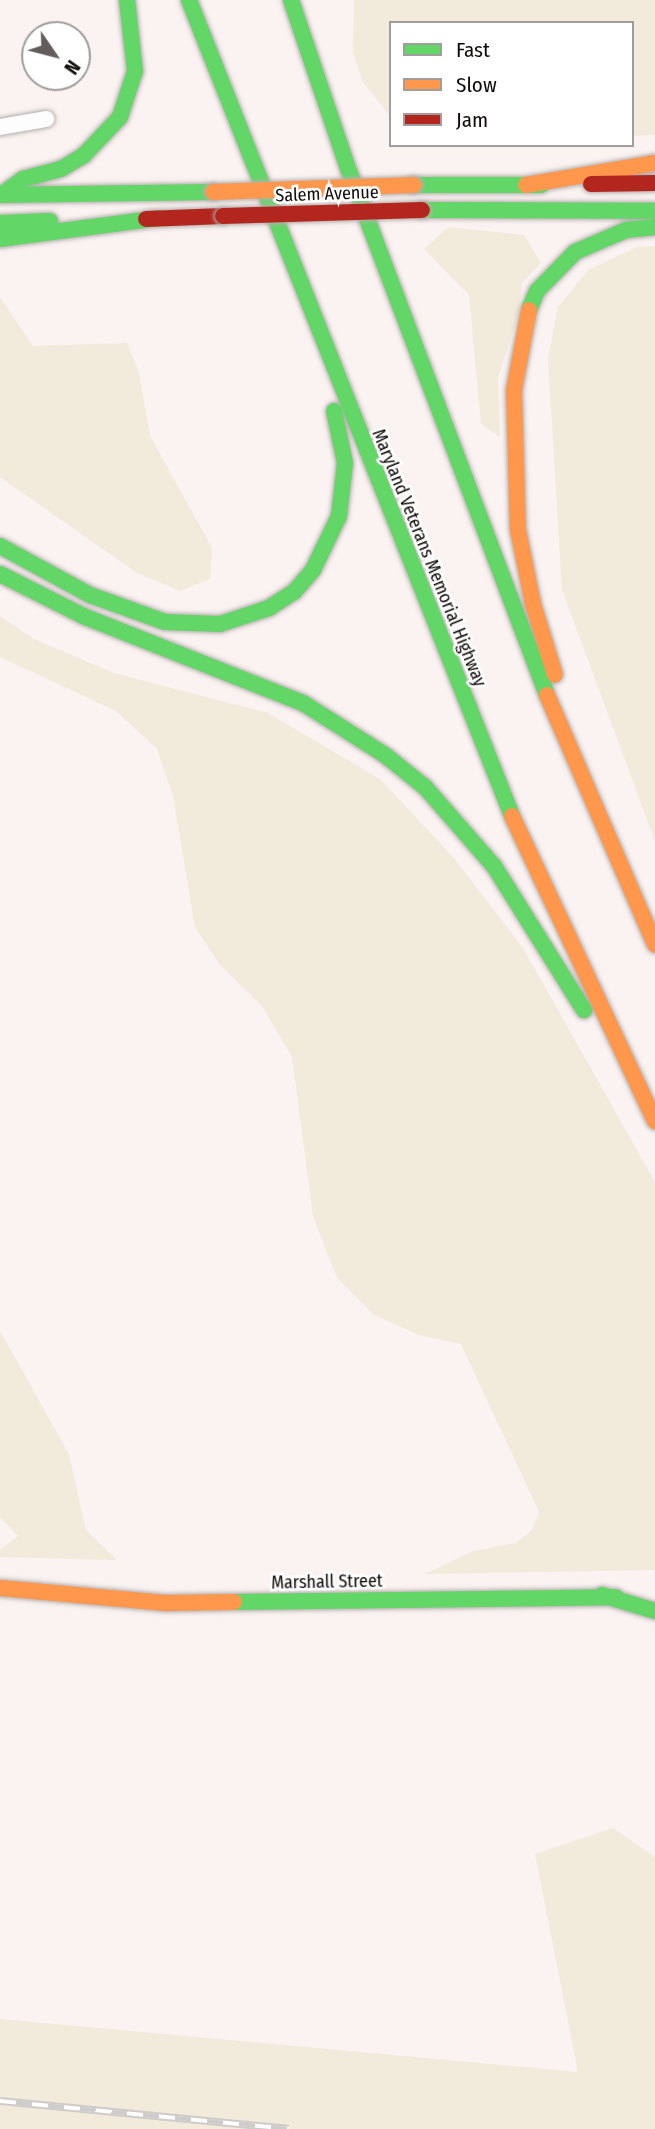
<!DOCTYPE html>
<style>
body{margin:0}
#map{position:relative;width:655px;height:2129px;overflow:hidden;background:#faf3f1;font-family:"Fira Sans Condensed",sans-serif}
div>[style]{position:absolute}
.green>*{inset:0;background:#f2eadb}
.roads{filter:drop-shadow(0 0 2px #b5afad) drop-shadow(0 0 2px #b5afad)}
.street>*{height:16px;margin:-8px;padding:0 8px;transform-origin:8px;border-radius:8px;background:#fefdfd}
.fast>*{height:16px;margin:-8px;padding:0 8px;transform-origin:8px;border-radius:8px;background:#63d668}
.slow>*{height:16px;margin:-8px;padding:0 8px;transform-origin:8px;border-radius:8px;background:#ff974d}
.jam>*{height:16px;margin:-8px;padding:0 8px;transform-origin:8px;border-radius:8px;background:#b3261e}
.rail>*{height:8px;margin-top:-4px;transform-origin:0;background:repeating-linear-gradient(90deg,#fff 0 16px,#cecbcb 0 32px);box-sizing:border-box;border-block:2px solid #cecbcb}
.bridges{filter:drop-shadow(0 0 2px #b5afad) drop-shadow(0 0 2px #b5afad)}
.slow-bridge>*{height:16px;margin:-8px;padding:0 8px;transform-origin:8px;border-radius:8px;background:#ff974d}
.jam-bridge>*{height:16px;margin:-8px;padding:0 8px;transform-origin:8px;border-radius:8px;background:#b3261e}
span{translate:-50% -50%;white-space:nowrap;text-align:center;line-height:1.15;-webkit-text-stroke:5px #fff;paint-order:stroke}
.street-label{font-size:18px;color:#100a09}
.legend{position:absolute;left:389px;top:21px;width:245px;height:126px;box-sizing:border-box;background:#fff;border:2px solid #9f9d9d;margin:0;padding:9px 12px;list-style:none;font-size:21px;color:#100a09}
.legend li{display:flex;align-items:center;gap:14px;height:35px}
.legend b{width:35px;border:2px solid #9f9d9d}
.north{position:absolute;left:21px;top:21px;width:70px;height:70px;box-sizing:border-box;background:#fff;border:2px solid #9f9d9d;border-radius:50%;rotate:125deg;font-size:19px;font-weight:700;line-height:28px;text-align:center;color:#100a09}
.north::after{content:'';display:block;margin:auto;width:24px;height:32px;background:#625c5a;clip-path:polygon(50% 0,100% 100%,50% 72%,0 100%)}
</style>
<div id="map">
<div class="green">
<i style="clip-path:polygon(354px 0,655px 0,655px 135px,632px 136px,632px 23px,391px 23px,391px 117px,363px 82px,353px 52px)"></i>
<i style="clip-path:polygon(448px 227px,524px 235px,541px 263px,522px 283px,518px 316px,498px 378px,500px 437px,481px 424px,469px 295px,424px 249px)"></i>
<i style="clip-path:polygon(655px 246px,655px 841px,562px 590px,548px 359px,558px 307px,588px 270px,637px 247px)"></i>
<i style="clip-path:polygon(0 297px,33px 346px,127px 343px,139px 373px,150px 436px,212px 548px,210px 579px,180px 591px,137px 573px,0 477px)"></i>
<i style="clip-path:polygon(0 616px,34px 639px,114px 673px,268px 713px,380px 779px,454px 858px,523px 948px,655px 1182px,655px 1570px,425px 1574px,473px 1551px,516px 1543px,532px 1530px,539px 1512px,461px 1344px,419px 1335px,374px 1315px,337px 1278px,313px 1216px,292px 1057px,262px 1006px,219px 964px,195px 927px,173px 796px,157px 749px,116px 711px,0 657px)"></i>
<i style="clip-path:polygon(0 1331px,69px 1454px,86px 1530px,117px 1560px,0 1557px,0 1550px,18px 1536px,0 1517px)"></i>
<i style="clip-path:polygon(613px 1828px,655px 1857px,655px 2129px,0 2129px,0 2019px,578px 2072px,535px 1854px)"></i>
</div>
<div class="roads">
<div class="street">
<i style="left:0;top:127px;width:47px;rotate:-9.9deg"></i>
</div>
<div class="fast">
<i style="left:189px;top:0;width:878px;rotate:68.4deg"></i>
<i style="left:291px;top:0;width:181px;rotate:71.3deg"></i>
<i style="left:349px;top:171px;width:560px;rotate:69.3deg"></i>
<i style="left:414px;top:185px;width:127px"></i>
<i style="left:0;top:195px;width:213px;rotate:-0.8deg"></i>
<i style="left:1px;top:195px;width:27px;rotate:-36deg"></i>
<i style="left:23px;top:179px;width:39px;rotate:-15deg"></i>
<i style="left:61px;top:169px;width:27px;rotate:-31deg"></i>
<i style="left:84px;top:155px;width:52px;rotate:-46.5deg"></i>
<i style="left:120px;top:117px;width:48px;rotate:-71.9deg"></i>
<i style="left:135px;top:71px;width:71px;rotate:-96.4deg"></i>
<i style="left:422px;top:210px;width:233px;rotate:0.2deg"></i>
<i style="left:0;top:223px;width:50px;rotate:-2.3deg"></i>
<i style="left:0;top:239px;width:160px;rotate:-7.5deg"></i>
<i style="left:529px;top:310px;width:21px;rotate:-67deg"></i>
<i style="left:537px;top:291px;width:54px;rotate:-45.7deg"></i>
<i style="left:575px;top:252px;width:56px;rotate:-23.3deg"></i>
<i style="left:626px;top:230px;width:29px;rotate:-6deg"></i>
<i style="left:0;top:546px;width:102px;rotate:28.6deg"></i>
<i style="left:90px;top:595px;width:80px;rotate:19.8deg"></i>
<i style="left:165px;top:622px;width:55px;rotate:2.1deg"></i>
<i style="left:220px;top:624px;width:52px;rotate:-18.1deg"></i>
<i style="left:269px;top:608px;width:30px;rotate:-33deg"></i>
<i style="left:294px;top:592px;width:29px;rotate:-49deg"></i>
<i style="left:313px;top:570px;width:60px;rotate:-64.3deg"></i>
<i style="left:339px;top:516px;width:53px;rotate:-83.5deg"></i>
<i style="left:345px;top:463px;width:53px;rotate:-101.9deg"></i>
<i style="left:0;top:574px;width:93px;rotate:26.8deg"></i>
<i style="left:83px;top:616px;width:237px;rotate:21.6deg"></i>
<i style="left:303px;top:703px;width:97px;rotate:32.4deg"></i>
<i style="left:385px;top:755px;width:51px;rotate:38.7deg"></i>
<i style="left:425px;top:787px;width:105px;rotate:48.9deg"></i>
<i style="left:494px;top:866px;width:170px;rotate:58deg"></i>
<i style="left:602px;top:1595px;width:55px;rotate:16.8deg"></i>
<i style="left:234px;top:1602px;width:382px;rotate:-0.7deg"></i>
</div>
<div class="slow">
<i style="left:526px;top:185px;width:131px;rotate:-9.7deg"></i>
<i style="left:529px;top:310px;width:81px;rotate:100.6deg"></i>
<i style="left:514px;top:390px;width:140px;rotate:88.4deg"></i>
<i style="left:518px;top:530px;width:76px;rotate:78.5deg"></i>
<i style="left:533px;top:604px;width:74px;rotate:72.8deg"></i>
<i style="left:547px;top:695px;width:272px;rotate:66.6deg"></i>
<i style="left:512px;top:816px;width:337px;rotate:64.9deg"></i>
<i style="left:0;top:1588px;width:166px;rotate:5.2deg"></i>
<i style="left:165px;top:1603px;width:69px;rotate:-0.8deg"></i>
</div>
<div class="jam">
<i style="left:591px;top:184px;width:64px;rotate:-0.9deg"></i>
<i style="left:146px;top:219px;width:77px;rotate:-2.2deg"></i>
</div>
</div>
<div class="rail">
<i style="left:0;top:2101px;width:290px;rotate:5.5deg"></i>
</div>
<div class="bridges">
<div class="slow-bridge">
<i style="left:213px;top:192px;width:201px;rotate:-2deg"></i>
</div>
<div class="jam-bridge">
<i style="left:223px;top:216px;width:199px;rotate:-1.7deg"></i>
</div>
</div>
<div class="street-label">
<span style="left:327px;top:194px;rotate:-2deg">Salem Avenue</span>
<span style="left:429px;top:558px;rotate:68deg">Maryland Veterans Memorial Highway</span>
<span style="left:327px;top:1582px;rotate:-1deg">Marshall Street</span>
</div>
<ul class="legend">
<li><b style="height:9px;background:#63d668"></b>Fast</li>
<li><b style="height:9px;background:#ff974d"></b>Slow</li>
<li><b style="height:9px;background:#b3261e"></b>Jam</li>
</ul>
<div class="north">N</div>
</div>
